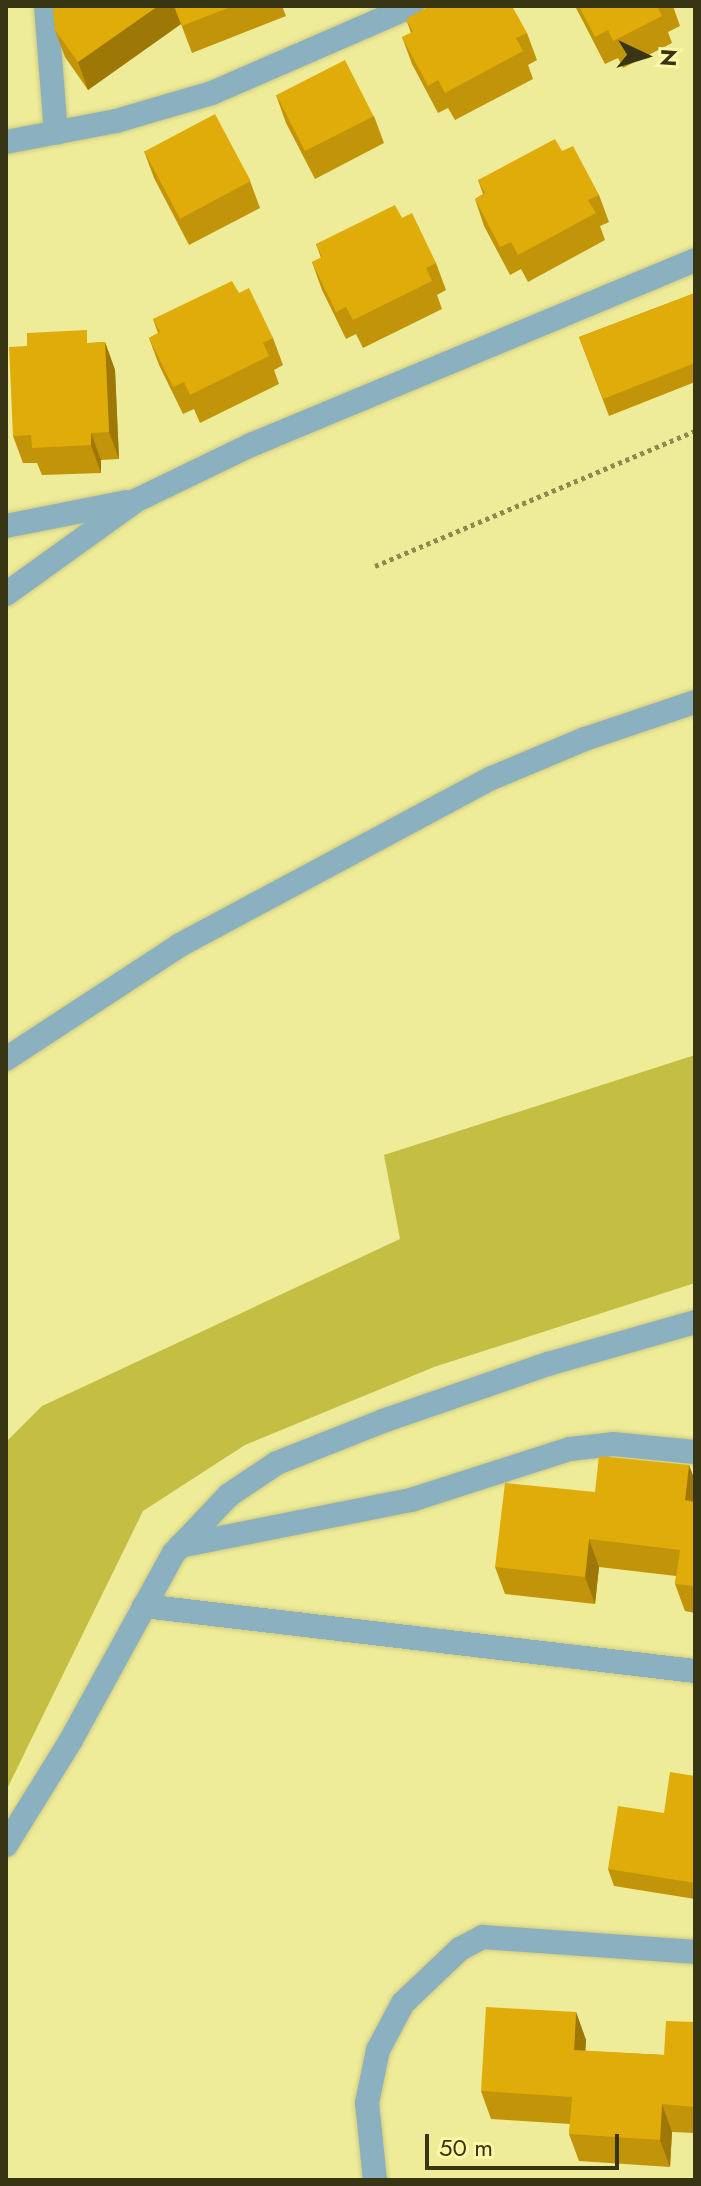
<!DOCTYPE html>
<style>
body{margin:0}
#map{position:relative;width:701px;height:2186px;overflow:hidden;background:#efec99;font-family:Jost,sans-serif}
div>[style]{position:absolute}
.green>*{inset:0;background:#c4be43}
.path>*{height:5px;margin-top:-2.5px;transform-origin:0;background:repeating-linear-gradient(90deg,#8d8a51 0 4px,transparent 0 8px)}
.roads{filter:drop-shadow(0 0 2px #cecb81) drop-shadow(0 0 2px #cecb81)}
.minor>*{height:24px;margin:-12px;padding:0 12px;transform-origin:12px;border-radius:12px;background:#8bb1c1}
.wall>*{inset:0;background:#c19409}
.shaded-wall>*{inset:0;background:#9d7807}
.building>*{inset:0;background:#e0ac0a;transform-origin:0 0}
span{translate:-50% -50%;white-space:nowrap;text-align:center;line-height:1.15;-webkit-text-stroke:6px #fcf9a6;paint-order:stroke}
.frame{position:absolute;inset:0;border:8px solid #373513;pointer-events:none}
.north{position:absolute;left:605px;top:16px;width:80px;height:80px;-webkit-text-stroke:6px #fcf9a6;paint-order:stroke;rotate:94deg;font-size:22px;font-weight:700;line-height:32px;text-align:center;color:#373513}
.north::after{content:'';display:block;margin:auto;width:28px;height:36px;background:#373513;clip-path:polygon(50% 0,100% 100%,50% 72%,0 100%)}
.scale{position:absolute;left:425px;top:2134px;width:194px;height:36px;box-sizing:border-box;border:4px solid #373513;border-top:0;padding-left:10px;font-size:24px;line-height:28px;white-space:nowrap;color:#373513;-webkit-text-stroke:6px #fcf9a6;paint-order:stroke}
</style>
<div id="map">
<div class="green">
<i style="clip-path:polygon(695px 1055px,695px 1283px,434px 1367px,245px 1445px,143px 1511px,6px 1791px,6px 1442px,42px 1406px,400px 1239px,384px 1155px)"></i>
</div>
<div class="path">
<i style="left:375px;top:566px;width:347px;rotate:-22.9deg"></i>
</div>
<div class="roads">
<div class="minor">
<i style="left:46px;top:6px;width:127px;rotate:85.5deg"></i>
<i style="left:6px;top:142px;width:112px;rotate:-10.8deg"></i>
<i style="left:116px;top:121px;width:100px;rotate:-16.3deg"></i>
<i style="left:212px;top:93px;width:218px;rotate:-23.5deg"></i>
<i style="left:6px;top:526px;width:123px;rotate:-11.2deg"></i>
<i style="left:6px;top:594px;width:161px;rotate:-35.7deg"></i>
<i style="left:137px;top:500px;width:127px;rotate:-25.8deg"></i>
<i style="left:251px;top:445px;width:481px;rotate:-22.6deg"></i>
<i style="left:6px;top:1059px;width:208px;rotate:-33.2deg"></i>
<i style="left:180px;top:945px;width:354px;rotate:-28.2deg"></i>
<i style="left:492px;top:778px;width:101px;rotate:-22.8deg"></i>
<i style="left:585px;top:739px;width:116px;rotate:-18.6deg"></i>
<i style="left:180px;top:1546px;width:236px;rotate:-11.3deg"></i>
<i style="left:411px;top:1500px;width:167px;rotate:-17.8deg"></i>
<i style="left:570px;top:1449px;width:43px;rotate:-6.6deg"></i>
<i style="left:613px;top:1444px;width:82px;rotate:5.6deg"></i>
<i style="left:144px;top:1606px;width:555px;rotate:6.73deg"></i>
<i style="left:6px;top:1845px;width:123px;rotate:-58.2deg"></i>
<i style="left:71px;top:1740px;width:213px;rotate:-61.2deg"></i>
<i style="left:174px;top:1553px;width:80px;rotate:-46.5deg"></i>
<i style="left:229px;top:1495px;width:58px;rotate:-33.7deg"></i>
<i style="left:277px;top:1463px;width:114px;rotate:-21.6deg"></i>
<i style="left:383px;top:1421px;width:175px;rotate:-19.1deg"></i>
<i style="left:548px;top:1364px;width:153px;rotate:-15.9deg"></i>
<i style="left:375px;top:2180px;width:77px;rotate:-95.9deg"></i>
<i style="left:367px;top:2103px;width:54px;rotate:-78.3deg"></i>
<i style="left:378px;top:2050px;width:53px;rotate:-62deg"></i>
<i style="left:403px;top:2003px;width:79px;rotate:-43.5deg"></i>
<i style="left:460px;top:1949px;width:26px;rotate:-28deg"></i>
<i style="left:483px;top:1937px;width:213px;rotate:4deg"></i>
</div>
</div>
<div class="wall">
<i style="clip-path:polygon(53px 6px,282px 6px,286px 16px,192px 53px,181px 24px,88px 90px,65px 57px,55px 30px)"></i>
<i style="clip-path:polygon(575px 6px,673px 6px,680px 26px,668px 32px,672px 43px,623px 68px,618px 58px,605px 64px)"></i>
<i style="clip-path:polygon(406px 19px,527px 33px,537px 60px,528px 65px,533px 79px,455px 120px,448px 108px,438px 113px,412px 64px,402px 37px,411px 33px)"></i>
<i style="clip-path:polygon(276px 95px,374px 116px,384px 143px,315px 179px,286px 123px)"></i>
<i style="clip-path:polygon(144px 151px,250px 181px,260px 208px,189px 245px,154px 178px)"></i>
<i style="clip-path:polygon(562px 151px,599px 195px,609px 222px,600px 226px,605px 240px,528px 282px,521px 269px,510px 275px,484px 226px,475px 199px,483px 194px,478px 180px)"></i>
<i style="clip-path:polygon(402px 218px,436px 263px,446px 290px,437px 295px,442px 309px,363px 348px,356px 334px,346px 339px,322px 290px,312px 262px,321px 258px,316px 244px)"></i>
<i style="clip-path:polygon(239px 293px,273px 338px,283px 365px,274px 370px,279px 384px,200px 423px,194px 409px,183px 414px,159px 365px,149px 338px,158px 333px,153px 319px)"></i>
<i style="clip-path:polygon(695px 293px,695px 382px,609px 416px,579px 337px)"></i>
<i style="clip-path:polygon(105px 342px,115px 370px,119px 459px,101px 460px,101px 473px,42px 475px,37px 463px,23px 463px,13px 436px,91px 343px)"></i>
<i style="clip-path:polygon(689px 1465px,695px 1481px,695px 1613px,685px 1611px,675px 1584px,676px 1576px,599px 1567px,595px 1604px,505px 1594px,495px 1567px,595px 1492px)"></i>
<i style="clip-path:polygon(695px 1776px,695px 1899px,614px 1886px,608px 1869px,664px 1813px)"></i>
<i style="clip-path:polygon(576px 2012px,586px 2040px,585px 2051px,664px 2055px,695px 2022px,695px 2133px,672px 2132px,670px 2167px,579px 2161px,569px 2134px,570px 2124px,491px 2119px,481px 2091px)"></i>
</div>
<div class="shaded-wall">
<i style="clip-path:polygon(158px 6px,174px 6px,181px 24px,88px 90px,78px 62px)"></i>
<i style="clip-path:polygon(105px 342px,115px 370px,119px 459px,109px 432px)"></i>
<i style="clip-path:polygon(91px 433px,101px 460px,101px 473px,91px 445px)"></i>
<i style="clip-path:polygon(689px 1465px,695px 1481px,695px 1527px,685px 1500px)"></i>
<i style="clip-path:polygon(589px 1539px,599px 1567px,595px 1604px,585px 1577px)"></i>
<i style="clip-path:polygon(576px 2012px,586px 2040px,584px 2077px,574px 2050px)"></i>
<i style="clip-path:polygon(662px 2104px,672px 2132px,670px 2167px,660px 2140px)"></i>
</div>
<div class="building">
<i style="clip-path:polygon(53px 6px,158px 6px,78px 62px,55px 30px)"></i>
<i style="clip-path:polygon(174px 6px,233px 6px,182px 26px)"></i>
<i style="clip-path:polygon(429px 6px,512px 6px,527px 33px,516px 38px,523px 51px,445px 93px,438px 80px,428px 86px,402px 37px,413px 32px,406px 19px)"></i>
<i style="clip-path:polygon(579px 6px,657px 6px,662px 16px,613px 41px,608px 30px,595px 37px)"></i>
<i style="left:345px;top:60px;width:63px;height:77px;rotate:63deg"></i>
<i style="left:215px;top:114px;width:76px;height:80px;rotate:62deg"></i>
<i style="clip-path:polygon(555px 139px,562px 151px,573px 146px,599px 195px,588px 200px,596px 213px,518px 255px,511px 242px,500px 247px,475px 199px,485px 193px,478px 180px)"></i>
<i style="clip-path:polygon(395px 205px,402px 218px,412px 213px,436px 263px,426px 268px,432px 281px,353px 320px,346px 307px,336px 312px,312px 262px,322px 257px,316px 244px)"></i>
<i style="clip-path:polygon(232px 281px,239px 293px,249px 288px,273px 338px,263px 343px,269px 356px,190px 395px,184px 382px,173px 387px,149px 338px,160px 332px,153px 319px)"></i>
<i style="clip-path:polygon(695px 293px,695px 363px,603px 399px,579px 337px)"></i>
<i style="clip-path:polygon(87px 330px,87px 343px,105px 342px,109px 432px,91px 433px,91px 445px,32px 448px,31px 435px,13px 436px,9px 347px,27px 346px,27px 333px)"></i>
<i style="clip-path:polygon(599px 1456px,689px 1465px,685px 1500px,695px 1502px,695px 1586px,675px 1584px,680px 1550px,589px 1539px,585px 1577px,495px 1567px,505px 1483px,595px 1492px)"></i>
<i style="clip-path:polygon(670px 1772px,695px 1776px,695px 1883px,608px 1869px,618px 1806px,664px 1813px)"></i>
<i style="clip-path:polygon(486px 2007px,576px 2012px,574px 2050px,664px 2055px,666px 2021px,695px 2022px,695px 2107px,662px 2104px,660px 2140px,569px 2134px,572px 2097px,481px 2091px)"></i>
</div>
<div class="frame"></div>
<div class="north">N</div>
<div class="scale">50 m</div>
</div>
